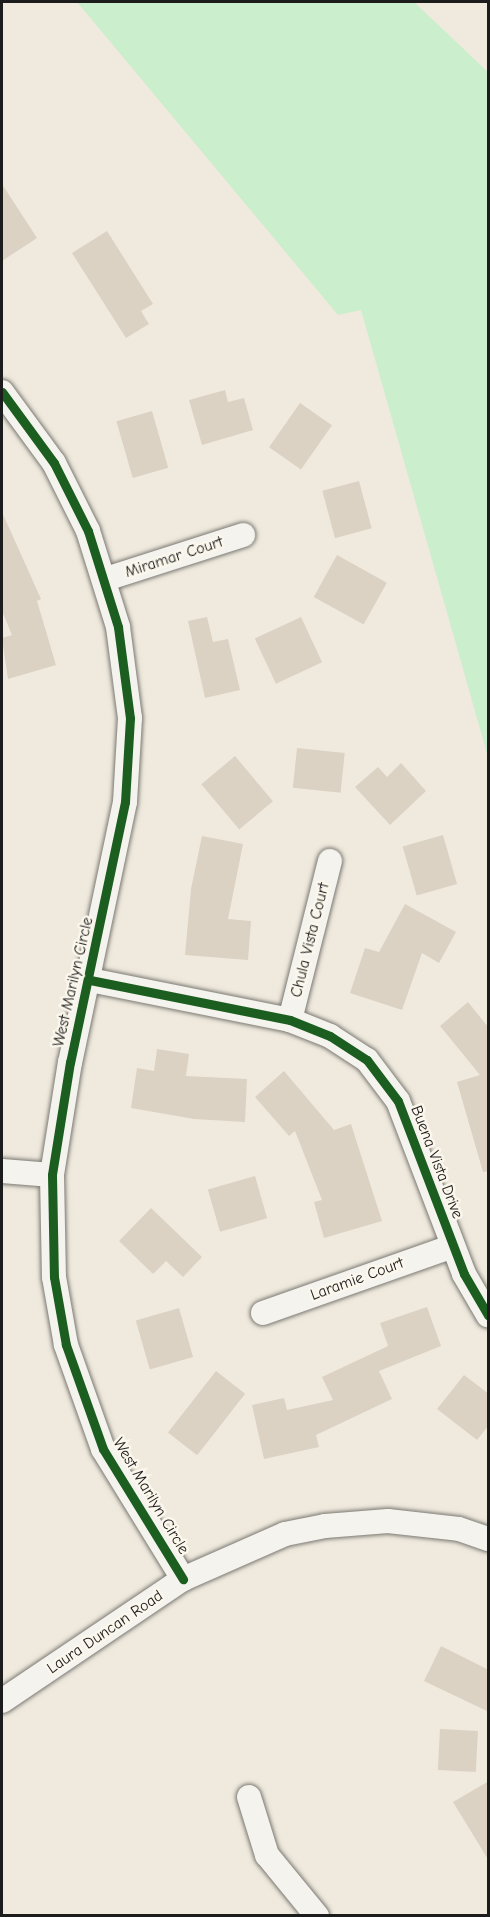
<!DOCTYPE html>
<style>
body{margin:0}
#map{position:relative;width:490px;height:1917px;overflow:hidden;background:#f0eade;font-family:"Comic Neue",sans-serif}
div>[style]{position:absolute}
.green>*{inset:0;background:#cbeecc}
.building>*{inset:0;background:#dbd2c4;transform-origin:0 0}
.roads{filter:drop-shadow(0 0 2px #7b7973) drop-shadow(0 0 2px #7b7973)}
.minor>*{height:24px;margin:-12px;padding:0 12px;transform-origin:12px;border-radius:12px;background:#f5f3ee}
.cycleway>*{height:9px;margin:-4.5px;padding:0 4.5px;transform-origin:4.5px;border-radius:4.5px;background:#1b5e20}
span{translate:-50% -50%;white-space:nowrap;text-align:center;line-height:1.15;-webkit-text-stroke:5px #fbf7ec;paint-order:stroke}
.street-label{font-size:16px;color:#1c1c1c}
.frame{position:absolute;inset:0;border:3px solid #1c1c1c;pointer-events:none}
</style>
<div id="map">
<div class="green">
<i style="clip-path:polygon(77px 2px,414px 2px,488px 72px,488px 757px,361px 310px,338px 315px)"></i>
</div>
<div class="building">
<i style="clip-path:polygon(2px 184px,37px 238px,2px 261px)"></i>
<i style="clip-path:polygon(107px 231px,153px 304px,141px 311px,149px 324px,126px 338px,72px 253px)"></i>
<i style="clip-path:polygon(225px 390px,228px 402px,244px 398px,253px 430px,202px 445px,189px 400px)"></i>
<i style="left:300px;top:403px;width:39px;height:54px;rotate:35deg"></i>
<i style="left:152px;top:411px;width:59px;height:37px;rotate:74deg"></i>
<i style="left:359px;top:481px;width:49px;height:38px;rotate:75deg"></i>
<i style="clip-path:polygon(2px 512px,41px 599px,37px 601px,56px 665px,8px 679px,2px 638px,12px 635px,2px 611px)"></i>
<i style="left:337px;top:555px;width:57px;height:48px;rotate:29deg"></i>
<i style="clip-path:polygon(207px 617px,213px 642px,228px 639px,240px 690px,205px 698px,188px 621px)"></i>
<i style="left:301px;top:617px;width:50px;height:51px;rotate:65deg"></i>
<i style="left:297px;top:748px;width:48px;height:40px;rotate:6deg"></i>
<i style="left:235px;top:756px;width:59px;height:44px;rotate:50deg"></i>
<i style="clip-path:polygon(401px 763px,426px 791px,390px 825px,355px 787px,378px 767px,387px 777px)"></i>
<i style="left:443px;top:835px;width:51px;height:42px;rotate:74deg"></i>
<i style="clip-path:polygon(202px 836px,243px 844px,228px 919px,251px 921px,248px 960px,185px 955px,191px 889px)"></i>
<i style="clip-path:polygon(405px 904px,456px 932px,439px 963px,422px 953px,402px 1010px,350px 993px,365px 948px,379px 952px)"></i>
<i style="clip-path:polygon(468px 1002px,489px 1028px,489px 1171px,483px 1172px,457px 1082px,480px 1075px,440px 1026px)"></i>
<i style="clip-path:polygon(157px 1049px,189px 1054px,186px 1076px,247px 1079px,245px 1122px,194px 1119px,131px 1108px,137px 1068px,154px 1071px)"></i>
<i style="clip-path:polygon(284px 1071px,334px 1130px,351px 1124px,382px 1221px,324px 1238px,314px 1202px,322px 1200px,295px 1131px,289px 1136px,255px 1097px)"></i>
<i style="left:255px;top:1176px;width:44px;height:49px;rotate:74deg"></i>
<i style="clip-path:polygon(151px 1208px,202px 1257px,183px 1277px,166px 1261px,153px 1274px,119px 1241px)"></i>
<i style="clip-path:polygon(427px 1307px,441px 1346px,379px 1371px,392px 1399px,316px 1435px,319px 1447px,264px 1459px,252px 1405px,284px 1398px,287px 1410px,333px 1400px,322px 1377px,388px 1346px,380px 1323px)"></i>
<i style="left:179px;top:1308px;width:51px;height:45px;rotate:74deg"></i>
<i style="left:216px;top:1371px;width:37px;height:78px;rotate:38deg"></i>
<i style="clip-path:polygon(464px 1375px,489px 1394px,489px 1425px,477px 1440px,437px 1409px)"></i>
<i style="clip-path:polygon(441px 1646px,489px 1670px,489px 1712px,424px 1681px)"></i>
<i style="left:440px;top:1729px;width:38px;height:41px;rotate:3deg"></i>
<i style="clip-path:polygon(489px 1781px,489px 1861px,453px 1802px)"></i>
</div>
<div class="roads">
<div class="minor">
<i style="left:2px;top:392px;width:88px;rotate:53.8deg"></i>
<i style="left:54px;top:463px;width:76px;rotate:63.4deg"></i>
<i style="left:88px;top:531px;width:101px;rotate:72.6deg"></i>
<i style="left:118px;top:627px;width:92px;rotate:82.5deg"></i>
<i style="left:130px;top:718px;width:84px;rotate:93.4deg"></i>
<i style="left:125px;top:802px;width:266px;rotate:101.9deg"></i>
<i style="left:70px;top:1062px;width:114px;rotate:99.1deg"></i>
<i style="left:52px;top:1175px;width:102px;rotate:88.9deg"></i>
<i style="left:54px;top:1277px;width:69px;rotate:80deg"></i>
<i style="left:66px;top:1345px;width:110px;rotate:70.4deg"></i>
<i style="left:103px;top:1449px;width:153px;rotate:58.4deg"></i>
<i style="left:106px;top:579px;width:144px;rotate:-17.8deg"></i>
<i style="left:90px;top:980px;width:204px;rotate:11.3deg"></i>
<i style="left:290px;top:1020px;width:43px;rotate:21.8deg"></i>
<i style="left:330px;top:1036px;width:44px;rotate:33deg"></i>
<i style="left:367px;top:1060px;width:51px;rotate:52.9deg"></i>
<i style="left:398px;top:1101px;width:185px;rotate:69.1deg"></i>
<i style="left:464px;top:1274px;width:48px;rotate:59.7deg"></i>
<i style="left:290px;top:1020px;width:164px;rotate:-75.9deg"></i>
<i style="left:2px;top:1171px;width:50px;rotate:4.6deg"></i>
<i style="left:263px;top:1313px;width:201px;rotate:-19.4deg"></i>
<i style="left:2px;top:1701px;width:218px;rotate:-34deg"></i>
<i style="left:183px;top:1579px;width:111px;rotate:-23.8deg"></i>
<i style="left:285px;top:1534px;width:41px;rotate:-11.3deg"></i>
<i style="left:325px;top:1526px;width:63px;rotate:-4.5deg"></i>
<i style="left:388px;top:1521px;width:71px;rotate:6.4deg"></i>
<i style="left:459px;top:1529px;width:31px;rotate:19deg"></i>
<i style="left:249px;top:1797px;width:61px;rotate:72.8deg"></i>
<i style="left:267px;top:1855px;width:79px;rotate:50.7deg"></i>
</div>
</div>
<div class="cycleway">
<i style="left:2px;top:392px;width:88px;rotate:53.8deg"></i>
<i style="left:54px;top:463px;width:76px;rotate:63.4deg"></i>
<i style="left:88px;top:531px;width:101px;rotate:72.6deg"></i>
<i style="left:118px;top:627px;width:92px;rotate:82.5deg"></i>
<i style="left:130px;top:718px;width:84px;rotate:93.4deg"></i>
<i style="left:125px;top:802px;width:266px;rotate:101.9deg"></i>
<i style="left:70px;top:1062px;width:114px;rotate:99.1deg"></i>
<i style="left:52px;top:1175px;width:102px;rotate:88.9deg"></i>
<i style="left:54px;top:1277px;width:69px;rotate:80deg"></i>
<i style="left:66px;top:1345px;width:110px;rotate:70.4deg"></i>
<i style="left:103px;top:1449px;width:153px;rotate:58.4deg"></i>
<i style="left:90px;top:980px;width:204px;rotate:11.3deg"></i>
<i style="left:290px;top:1020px;width:43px;rotate:21.8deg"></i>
<i style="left:330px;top:1036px;width:44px;rotate:33deg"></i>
<i style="left:367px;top:1060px;width:51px;rotate:52.9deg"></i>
<i style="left:398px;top:1101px;width:185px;rotate:69.1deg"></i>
<i style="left:464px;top:1274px;width:48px;rotate:59.7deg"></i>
</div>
<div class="street-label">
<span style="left:174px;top:557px;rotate:-18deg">Miramar Court</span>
<span style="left:310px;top:940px;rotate:-76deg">Chula Vista Court</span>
<span style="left:73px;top:982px;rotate:-77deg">West Marilyn Circle</span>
<span style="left:437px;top:1162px;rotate:69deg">Buena Vista Drive</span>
<span style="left:357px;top:1279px;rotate:-20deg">Laramie Court</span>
<span style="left:151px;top:1496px;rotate:59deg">West Marilyn Circle</span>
<span style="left:105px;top:1632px;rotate:-34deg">Laura Duncan Road</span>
</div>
<div class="frame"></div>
</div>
